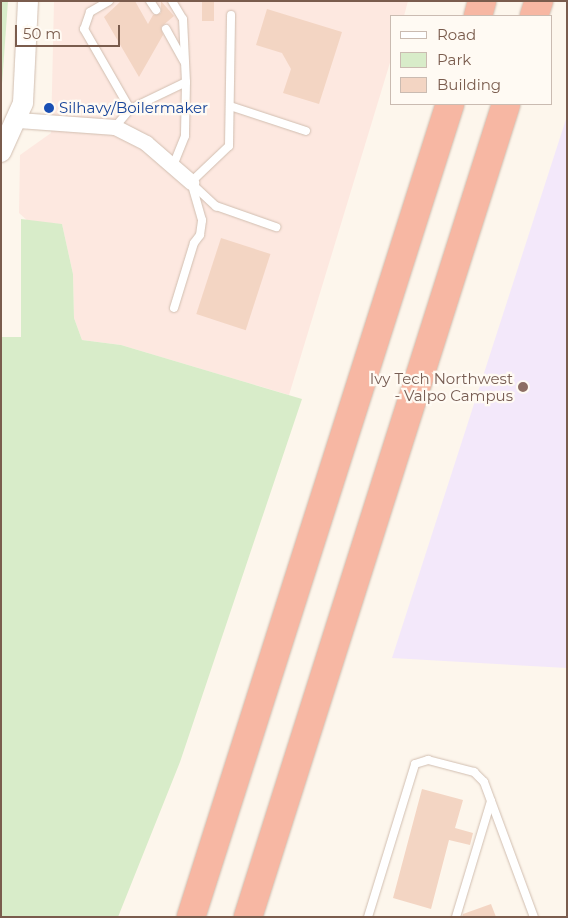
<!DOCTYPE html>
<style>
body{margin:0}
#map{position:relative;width:568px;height:918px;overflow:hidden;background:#fdf6ec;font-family:Montserrat,sans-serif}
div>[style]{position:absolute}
.commercial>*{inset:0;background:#fde8e0}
.education>*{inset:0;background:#f3e8fa}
.green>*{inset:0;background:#d8ecc9}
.building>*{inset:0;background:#f3d5c3;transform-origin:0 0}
.roads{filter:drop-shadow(0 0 1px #d1beb0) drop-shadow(0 0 1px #d1beb0)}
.service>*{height:8px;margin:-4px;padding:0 4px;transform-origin:4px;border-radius:4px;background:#fff}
.minor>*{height:15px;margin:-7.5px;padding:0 7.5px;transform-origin:7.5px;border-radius:7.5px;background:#fff}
.tertiary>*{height:20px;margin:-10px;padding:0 10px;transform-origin:10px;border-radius:10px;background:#fff}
.motorway>*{height:28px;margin:-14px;padding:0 14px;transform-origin:14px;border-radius:14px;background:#f7b7a3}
.dots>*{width:14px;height:14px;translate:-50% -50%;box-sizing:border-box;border:2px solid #fffaf3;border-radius:50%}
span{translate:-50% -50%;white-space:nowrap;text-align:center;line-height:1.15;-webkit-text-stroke:4.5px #fffaf3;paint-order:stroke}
.transit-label{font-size:15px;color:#164399}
.left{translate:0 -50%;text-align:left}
.education-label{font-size:15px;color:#785e54}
.right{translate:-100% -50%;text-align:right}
.frame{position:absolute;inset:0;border:2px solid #7a5c4d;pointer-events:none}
.legend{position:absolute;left:390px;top:15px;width:162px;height:90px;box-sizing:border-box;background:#fffaf3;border:1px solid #cabbb1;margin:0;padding:6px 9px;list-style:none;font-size:15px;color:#7a5c4d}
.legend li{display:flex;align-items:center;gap:10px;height:25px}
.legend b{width:25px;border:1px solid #cabbb1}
.scale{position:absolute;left:15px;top:25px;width:105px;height:22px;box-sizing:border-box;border:2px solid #7a5c4d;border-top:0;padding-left:6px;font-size:15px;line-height:18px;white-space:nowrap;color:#7a5c4d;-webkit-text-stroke:4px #fffaf3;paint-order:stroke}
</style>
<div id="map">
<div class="commercial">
<i style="clip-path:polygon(54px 1px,408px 1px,404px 16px,392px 16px,392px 56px,289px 395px,121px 345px,82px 340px,74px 318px,73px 274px,62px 224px,29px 222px,19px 213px,20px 155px,51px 133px)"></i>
</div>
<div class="education">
<i style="clip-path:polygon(567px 116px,567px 668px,392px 658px)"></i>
</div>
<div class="green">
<i style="clip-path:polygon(1px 1px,8px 1px,1px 98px)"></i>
<i style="clip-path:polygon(21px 219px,62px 224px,73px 274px,74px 318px,82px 340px,121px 345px,302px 399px,180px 762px,118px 917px,1px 917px,1px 337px,21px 337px)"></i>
</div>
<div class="building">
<i style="clip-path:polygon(121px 1px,135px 1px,148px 24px,153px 15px,161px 13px,161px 1px,174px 16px,161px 27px,163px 35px,139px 77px,104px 17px)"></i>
<i style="left:202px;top:1px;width:12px;height:20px"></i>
<i style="clip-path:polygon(267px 9px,342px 32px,319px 104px,283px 93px,291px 69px,282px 53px,256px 45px)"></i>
<i style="left:221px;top:238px;width:52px;height:80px;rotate:18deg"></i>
<i style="clip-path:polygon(422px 789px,463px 800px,455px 828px,473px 833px,470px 845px,449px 840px,431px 909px,393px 898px)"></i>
<i style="clip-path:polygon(491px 904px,496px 917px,462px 917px,463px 914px)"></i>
</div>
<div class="roads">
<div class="service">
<i style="left:109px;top:1px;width:22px;rotate:150deg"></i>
<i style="left:90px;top:12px;width:18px;rotate:109deg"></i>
<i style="left:84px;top:29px;width:92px;rotate:60.1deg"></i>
<i style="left:150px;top:1px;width:11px;rotate:56deg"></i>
<i style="left:172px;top:1px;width:21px;rotate:59deg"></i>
<i style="left:183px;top:19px;width:63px;rotate:87.3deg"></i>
<i style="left:186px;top:82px;width:54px;rotate:91.1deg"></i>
<i style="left:185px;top:136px;width:32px;rotate:112deg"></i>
<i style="left:166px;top:29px;width:37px;rotate:61deg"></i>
<i style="left:230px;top:106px;width:80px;rotate:18.2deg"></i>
<i style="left:115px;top:127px;width:23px;rotate:-50deg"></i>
<i style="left:130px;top:109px;width:62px;rotate:-25.7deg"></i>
<i style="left:191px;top:182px;width:52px;rotate:-43.5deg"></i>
<i style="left:229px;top:146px;width:131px;rotate:-89.1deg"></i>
<i style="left:192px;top:184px;width:33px;rotate:43deg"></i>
<i style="left:216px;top:206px;width:64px;rotate:19.3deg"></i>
<i style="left:174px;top:308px;width:68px;rotate:-72.9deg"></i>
<i style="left:194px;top:243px;width:10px;rotate:-53deg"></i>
<i style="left:200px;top:235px;width:15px;rotate:-82deg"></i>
<i style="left:202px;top:220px;width:40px;rotate:-106deg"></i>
<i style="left:368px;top:917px;width:160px;rotate:-72.9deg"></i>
<i style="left:415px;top:764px;width:14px;rotate:-17deg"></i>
<i style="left:428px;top:760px;width:48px;rotate:14.6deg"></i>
<i style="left:474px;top:772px;width:14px;rotate:45deg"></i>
<i style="left:484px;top:782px;width:144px;rotate:69.7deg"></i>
<i style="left:456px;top:917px;width:121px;rotate:-73.2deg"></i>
</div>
<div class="minor">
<i style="left:18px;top:120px;width:97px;rotate:4.1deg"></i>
<i style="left:115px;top:127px;width:35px;rotate:27deg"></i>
<i style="left:146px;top:143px;width:60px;rotate:40.9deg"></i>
</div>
<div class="tertiary">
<i style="left:1px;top:152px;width:54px;rotate:-65.8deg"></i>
<i style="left:23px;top:103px;width:102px;rotate:-87.2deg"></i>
</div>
<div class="motorway">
<i style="left:478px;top:16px;width:16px;rotate:-75deg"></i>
<i style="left:534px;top:16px;width:16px;rotate:-72deg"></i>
<i style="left:191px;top:917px;width:853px;rotate:-72.33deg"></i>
<i style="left:248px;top:917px;width:853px;rotate:-72.39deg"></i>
</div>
</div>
<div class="dots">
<i style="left:49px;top:108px;background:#1a4fb4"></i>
<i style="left:523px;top:387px;background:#8d6e63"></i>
</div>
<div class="transit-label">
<span class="left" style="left:59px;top:108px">Silhavy/Boilermaker</span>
</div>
<div class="education-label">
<span class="right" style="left:513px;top:387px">Ivy Tech Northwest<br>- Valpo Campus</span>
</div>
<div class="frame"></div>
<ul class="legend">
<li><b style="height:6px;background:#fff"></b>Road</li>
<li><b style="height:14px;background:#d8ecc9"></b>Park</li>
<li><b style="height:14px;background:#f3d5c3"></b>Building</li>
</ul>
<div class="scale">50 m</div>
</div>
